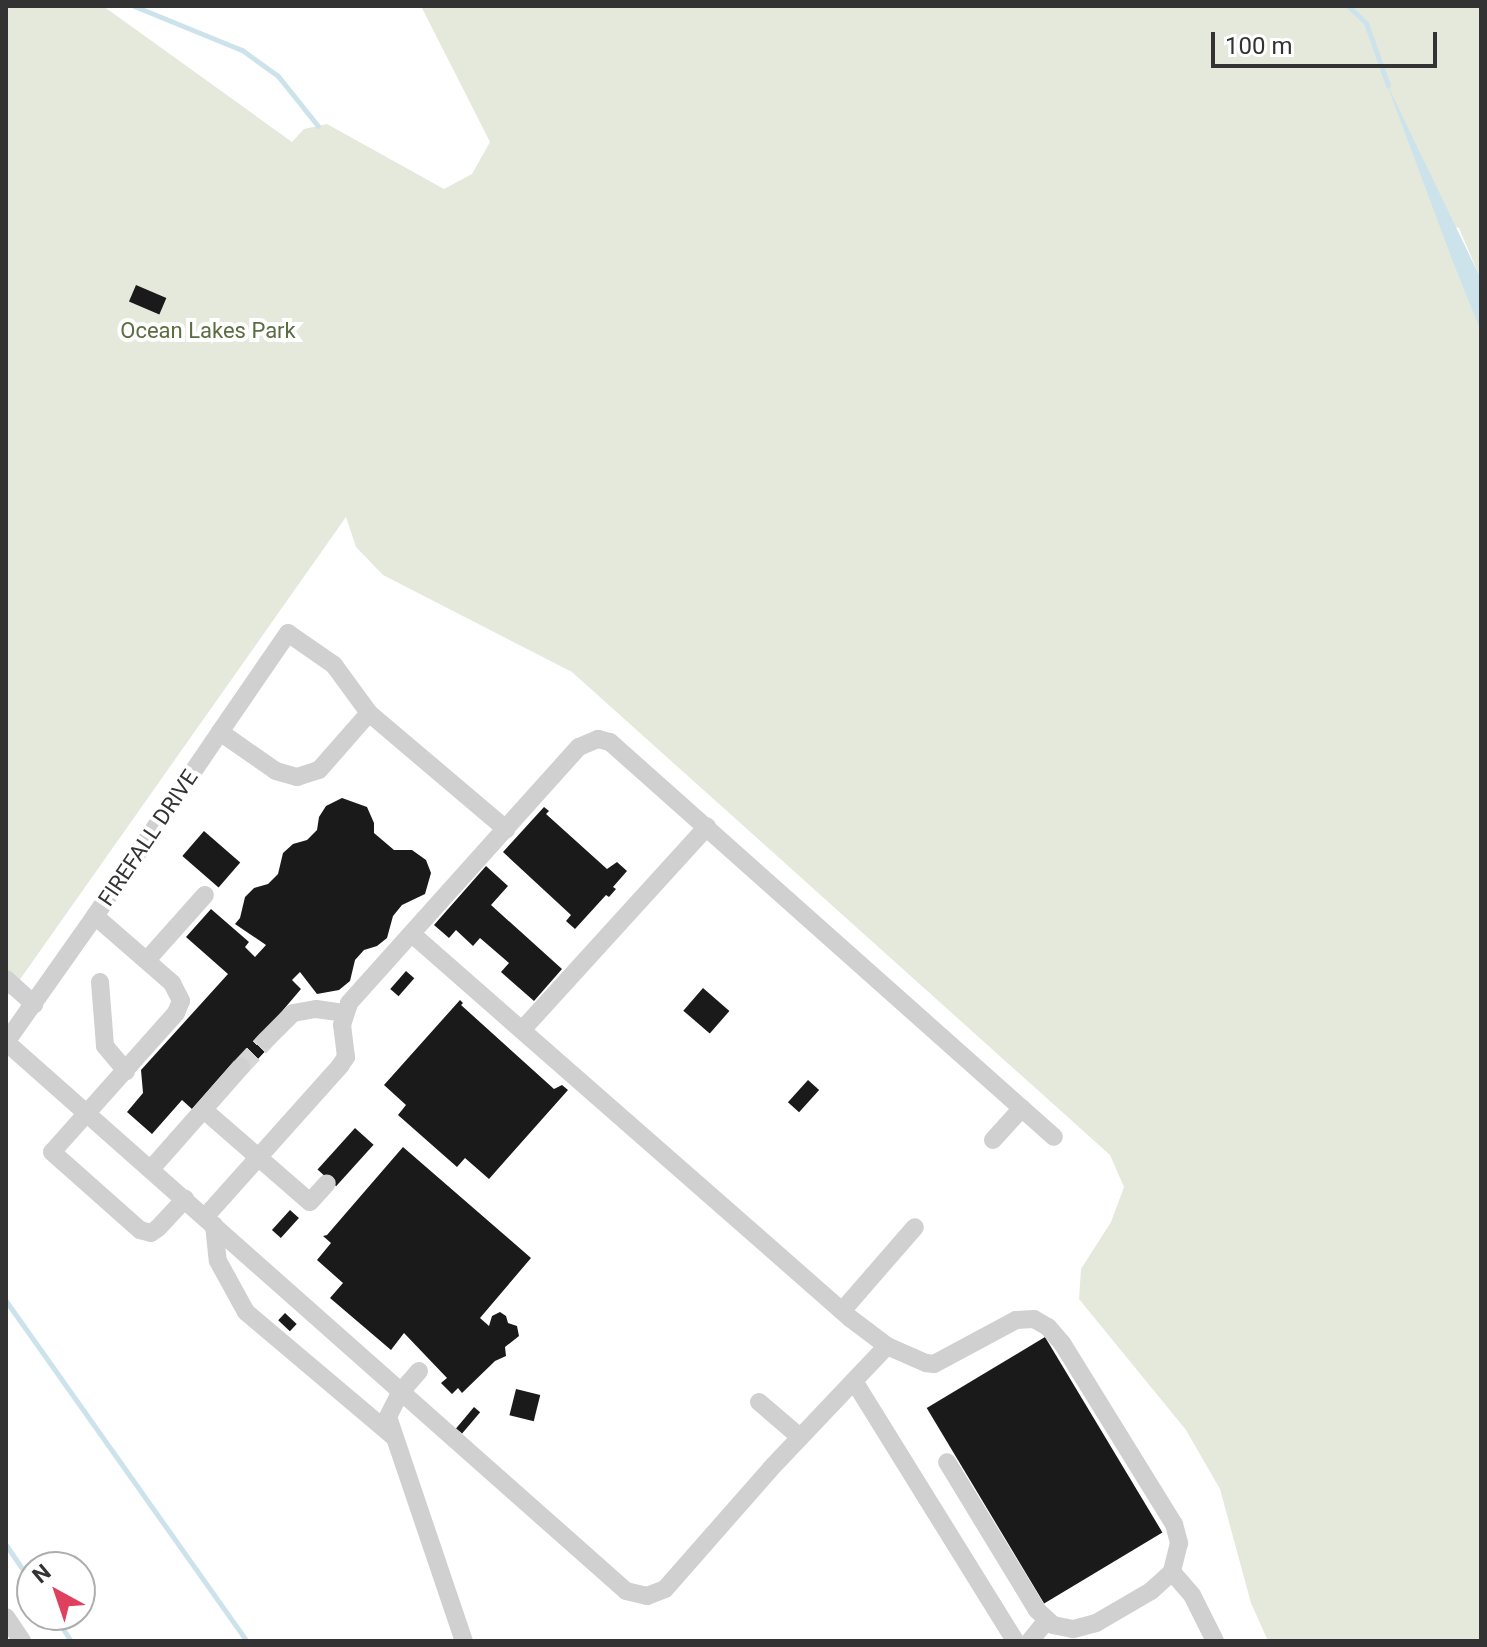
<!DOCTYPE html>
<style>
body{margin:0}
#map{position:relative;width:1487px;height:1647px;overflow:hidden;background:#fff;font-family:Roboto,sans-serif}
div>[style]{position:absolute}
.green>*{inset:0;background:#e4e9dc}
.water>*{inset:0;background:#cde3eb}
.stream>*{height:5px;margin:-2.5px;padding:0 2.5px;transform-origin:2.5px;border-radius:2.5px;background:#cde3eb}
.building>*{inset:0;background:#1a1a1a;transform-origin:0 0}
.minor-tunnel>*{height:18px;margin-top:-9px;transform-origin:0;background:repeating-linear-gradient(90deg,#d6d6d6 0 18px,transparent 0 27px)}
.minor>*{height:18px;margin:-9px;padding:0 9px;transform-origin:9px;border-radius:9px;background:#d0d0d0}
span{translate:-50% -50%;white-space:nowrap;text-align:center;line-height:1.15;-webkit-text-stroke:8px #fff;paint-order:stroke}
.park-label{font-size:22px;color:#5b6e41}
.street-label{font-size:22px;color:#333}
.frame{position:absolute;inset:0;border:8px solid #333;pointer-events:none}
.north{position:absolute;left:16px;top:1551px;width:80px;height:80px;box-sizing:border-box;background:#fff;border:2px solid #adadad;border-radius:50%;rotate:320deg;font-size:22px;font-weight:700;line-height:32px;text-align:center;color:#333}
.north::after{content:'';display:block;margin:auto;width:28px;height:36px;background:#df405d;clip-path:polygon(50% 0,100% 100%,50% 72%,0 100%)}
.scale{position:absolute;left:1211px;top:32px;width:226px;height:36px;box-sizing:border-box;border:4px solid #333;border-top:0;padding-left:10px;font-size:24px;line-height:28px;white-space:nowrap;color:#333;-webkit-text-stroke:6px #fff;paint-order:stroke}
</style>
<div id="map">
<div class="green">
<i style="clip-path:polygon(6px 6px,103px 6px,292px 142px,304px 129px,327px 124px,444px 189px,472px 174px,490px 142px,421px 6px,1481px 6px,1481px 280px,1459px 228px,1440px 224px,1481px 332px,1481px 1641px,1268px 1641px,1251px 1603px,1220px 1489px,1186px 1430px,1079px 1299px,1081px 1269px,1111px 1222px,1124px 1187px,1110px 1155px,572px 672px,383px 575px,356px 547px,346px 517px,9px 995px,6px 992px)"></i>
</div>
<div class="water">
<i style="clip-path:polygon(1386px 82px,1481px 279px,1481px 332px,1453px 262px)"></i>
</div>
<div class="stream">
<i style="left:134px;top:6px;width:117px;rotate:22.2deg"></i>
<i style="left:242px;top:50px;width:44px;rotate:35.8deg"></i>
<i style="left:278px;top:76px;width:64px;rotate:51.3deg"></i>
<i style="left:1348px;top:6px;width:25px;rotate:43deg"></i>
<i style="left:1366px;top:23px;width:66px;rotate:70.5deg"></i>
<i style="left:6px;top:1301px;width:417px;rotate:54.7deg"></i>
<i style="left:6px;top:1545px;width:46px;rotate:55.6deg"></i>
<i style="left:54px;top:1615px;width:31px;rotate:57deg"></i>
</div>
<div class="building">
<i style="left:136px;top:285px;width:33px;height:18px;rotate:23deg"></i>
<i style="clip-path:polygon(342px 798px,367px 807px,374px 823px,374px 833px,394px 850px,412px 850px,426px 860px,431px 873px,425px 894px,402px 905px,393px 916px,387px 938px,377px 946px,364px 950px,355px 960px,350px 981px,339px 990px,317px 994px,300px 972px,292px 980px,301px 989px,278px 1016px,271px 1045px,246px 1072px,234px 1061px,192px 1109px,182px 1100px,152px 1134px,127px 1112px,143px 1093px,141px 1070px,228px 974px,186px 937px,211px 909px,249px 942px,245px 947px,255px 957px,266px 945px,235px 924px,240px 918px,245px 897px,254px 888px,268px 884px,278px 874px,283px 853px,293px 844px,307px 840px,317px 830px,319px 817px,326px 806px)"></i>
<i style="clip-path:polygon(544px 807px,549px 811px,546px 814px,607px 869px,617px 862px,627px 871px,613px 887px,616px 889px,609px 897px,606px 895px,575px 929px,566px 921px,571px 915px,503px 852px)"></i>
<i style="left:204px;top:831px;width:48px;height:33px;rotate:41deg"></i>
<i style="clip-path:polygon(486px 866px,508px 886px,491px 905px,562px 969px,534px 1001px,501px 972px,509px 963px,480px 938px,473px 946px,456px 930px,449px 938px,434px 925px)"></i>
<i style="left:406px;top:971px;width:11px;height:24px;rotate:41deg"></i>
<i style="left:703px;top:988px;width:35px;height:30px;rotate:41deg"></i>
<i style="clip-path:polygon(460px 1000px,463px 1003px,461px 1005px,554px 1089px,562px 1085px,568px 1090px,489px 1179px,465px 1158px,457px 1167px,398px 1115px,406px 1105px,384px 1085px)"></i>
<i style="left:808px;top:1080px;width:15px;height:30px;rotate:42deg"></i>
<i style="left:355px;top:1128px;width:25px;height:56px;rotate:42deg"></i>
<i style="clip-path:polygon(403px 1147px,531px 1258px,480px 1318px,489px 1326px,492px 1316px,500px 1312px,506px 1316px,508px 1323px,517px 1326px,519px 1336px,505px 1347px,506px 1356px,495px 1361px,462px 1393px,458px 1388px,452px 1394px,441px 1383px,447px 1378px,404px 1333px,391px 1350px,330px 1298px,343px 1283px,317px 1260px,331px 1243px,323px 1236px,327px 1235px)"></i>
<i style="left:290px;top:1210px;width:12px;height:27px;rotate:42deg"></i>
<i style="left:285px;top:1313px;width:16px;height:10px;rotate:43deg"></i>
<i style="left:1045px;top:1337px;width:228px;height:138px;rotate:59deg"></i>
<i style="left:516px;top:1389px;width:25px;height:27px;rotate:14deg"></i>
<i style="left:474px;top:1407px;width:8px;height:28px;rotate:40deg"></i>
</div>
<div class="minor-tunnel">
<i style="left:241px;top:1067px;width:37px;rotate:-47deg"></i>
</div>
<div class="minor">
<i style="left:369px;top:713px;width:180px;rotate:40.3deg"></i>
<i style="left:220px;top:732px;width:68px;rotate:34.9deg"></i>
<i style="left:276px;top:771px;width:22px;rotate:16deg"></i>
<i style="left:297px;top:777px;width:23px;rotate:-18deg"></i>
<i style="left:319px;top:770px;width:76px;rotate:-48.7deg"></i>
<i style="left:369px;top:713px;width:59px;rotate:-126.1deg"></i>
<i style="left:334px;top:665px;width:56px;rotate:-145.2deg"></i>
<i style="left:288px;top:633px;width:120px;rotate:124.5deg"></i>
<i style="left:220px;top:732px;width:222px;rotate:124.2deg"></i>
<i style="left:95px;top:916px;width:154px;rotate:125.2deg"></i>
<i style="left:6px;top:1042px;width:828px;rotate:41.52deg"></i>
<i style="left:626px;top:1591px;width:22px;rotate:13deg"></i>
<i style="left:647px;top:1596px;width:19px;rotate:-21deg"></i>
<i style="left:665px;top:1589px;width:165px;rotate:-48.7deg"></i>
<i style="left:774px;top:1465px;width:164px;rotate:-46.5deg"></i>
<i style="left:95px;top:916px;width:102px;rotate:41deg"></i>
<i style="left:172px;top:983px;width:20px;rotate:63deg"></i>
<i style="left:181px;top:1001px;width:13px;rotate:113deg"></i>
<i style="left:176px;top:1013px;width:186px;rotate:131.7deg"></i>
<i style="left:52px;top:1152px;width:118px;rotate:41.6deg"></i>
<i style="left:140px;top:1230px;width:11px;rotate:15deg"></i>
<i style="left:151px;top:1233px;width:9px;rotate:-36deg"></i>
<i style="left:158px;top:1228px;width:40px;rotate:-47deg"></i>
<i style="left:412px;top:934px;width:582px;rotate:41.24deg"></i>
<i style="left:850px;top:1318px;width:46px;rotate:37.1deg"></i>
<i style="left:887px;top:1346px;width:43px;rotate:23.6deg"></i>
<i style="left:926px;top:1363px;width:8px;rotate:7deg"></i>
<i style="left:934px;top:1364px;width:93px;rotate:-28.2deg"></i>
<i style="left:1016px;top:1320px;width:18px;rotate:-3deg"></i>
<i style="left:1034px;top:1319px;width:16px;rotate:30deg"></i>
<i style="left:1048px;top:1327px;width:21px;rotate:49deg"></i>
<i style="left:1062px;top:1343px;width:213px;rotate:58.3deg"></i>
<i style="left:1174px;top:1524px;width:20px;rotate:75deg"></i>
<i style="left:1179px;top:1543px;width:30px;rotate:104deg"></i>
<i style="left:1172px;top:1572px;width:28px;rotate:138deg"></i>
<i style="left:1151px;top:1591px;width:64px;rotate:149.8deg"></i>
<i style="left:1096px;top:1623px;width:24px;rotate:165deg"></i>
<i style="left:1073px;top:1629px;width:20px;rotate:-169deg"></i>
<i style="left:1053px;top:1625px;width:22px;rotate:-137deg"></i>
<i style="left:1037px;top:1610px;width:173px;rotate:-121.3deg"></i>
<i style="left:147px;top:960px;width:87px;rotate:-48.3deg"></i>
<i style="left:6px;top:979px;width:38px;rotate:42deg"></i>
<i style="left:100px;top:982px;width:64px;rotate:85.5deg"></i>
<i style="left:105px;top:1046px;width:33px;rotate:50deg"></i>
<i style="left:522px;top:1030px;width:275px;rotate:-47.7deg"></i>
<i style="left:266px;top:1040px;width:38px;rotate:-45deg"></i>
<i style="left:293px;top:1013px;width:23px;rotate:-10deg"></i>
<i style="left:316px;top:1009px;width:28px;rotate:8deg"></i>
<i style="left:204px;top:1110px;width:140px;rotate:41deg"></i>
<i style="left:310px;top:1202px;width:25px;rotate:-48deg"></i>
<i style="left:993px;top:1140px;width:43px;rotate:-47.8deg"></i>
<i style="left:151px;top:1169px;width:136px;rotate:-48.6deg"></i>
<i style="left:205px;top:1217px;width:203px;rotate:-48.2deg"></i>
<i style="left:340px;top:1066px;width:11px;rotate:-56deg"></i>
<i style="left:346px;top:1057px;width:32px;rotate:-97deg"></i>
<i style="left:342px;top:1025px;width:23px;rotate:-72deg"></i>
<i style="left:349px;top:1003px;width:344px;rotate:-48.1deg"></i>
<i style="left:579px;top:747px;width:21px;rotate:-23deg"></i>
<i style="left:598px;top:739px;width:12px;rotate:14deg"></i>
<i style="left:610px;top:742px;width:594px;rotate:41.66deg"></i>
<i style="left:214px;top:1225px;width:36px;rotate:84deg"></i>
<i style="left:218px;top:1261px;width:58px;rotate:61.2deg"></i>
<i style="left:246px;top:1312px;width:194px;rotate:40.2deg"></i>
<i style="left:842px;top:1311px;width:111px;rotate:-49deg"></i>
<i style="left:419px;top:1371px;width:29px;rotate:131deg"></i>
<i style="left:400px;top:1393px;width:27px;rotate:117deg"></i>
<i style="left:388px;top:1417px;width:237px;rotate:71.3deg"></i>
<i style="left:854px;top:1381px;width:306px;rotate:58.2deg"></i>
<i style="left:759px;top:1402px;width:54px;rotate:40.5deg"></i>
<i style="left:1172px;top:1572px;width:30px;rotate:49deg"></i>
<i style="left:1192px;top:1595px;width:51px;rotate:63.4deg"></i>
<i style="left:6px;top:1617px;width:29px;rotate:56deg"></i>
<i style="left:1030px;top:1641px;width:27px;rotate:-51deg"></i>
</div>
<div class="park-label">
<span style="left:208px;top:331px">Ocean Lakes Park</span>
</div>
<div class="street-label">
<span style="left:148px;top:838px;rotate:-56deg">FIREFALL DRIVE</span>
</div>
<div class="frame"></div>
<div class="north">N</div>
<div class="scale">100 m</div>
</div>
